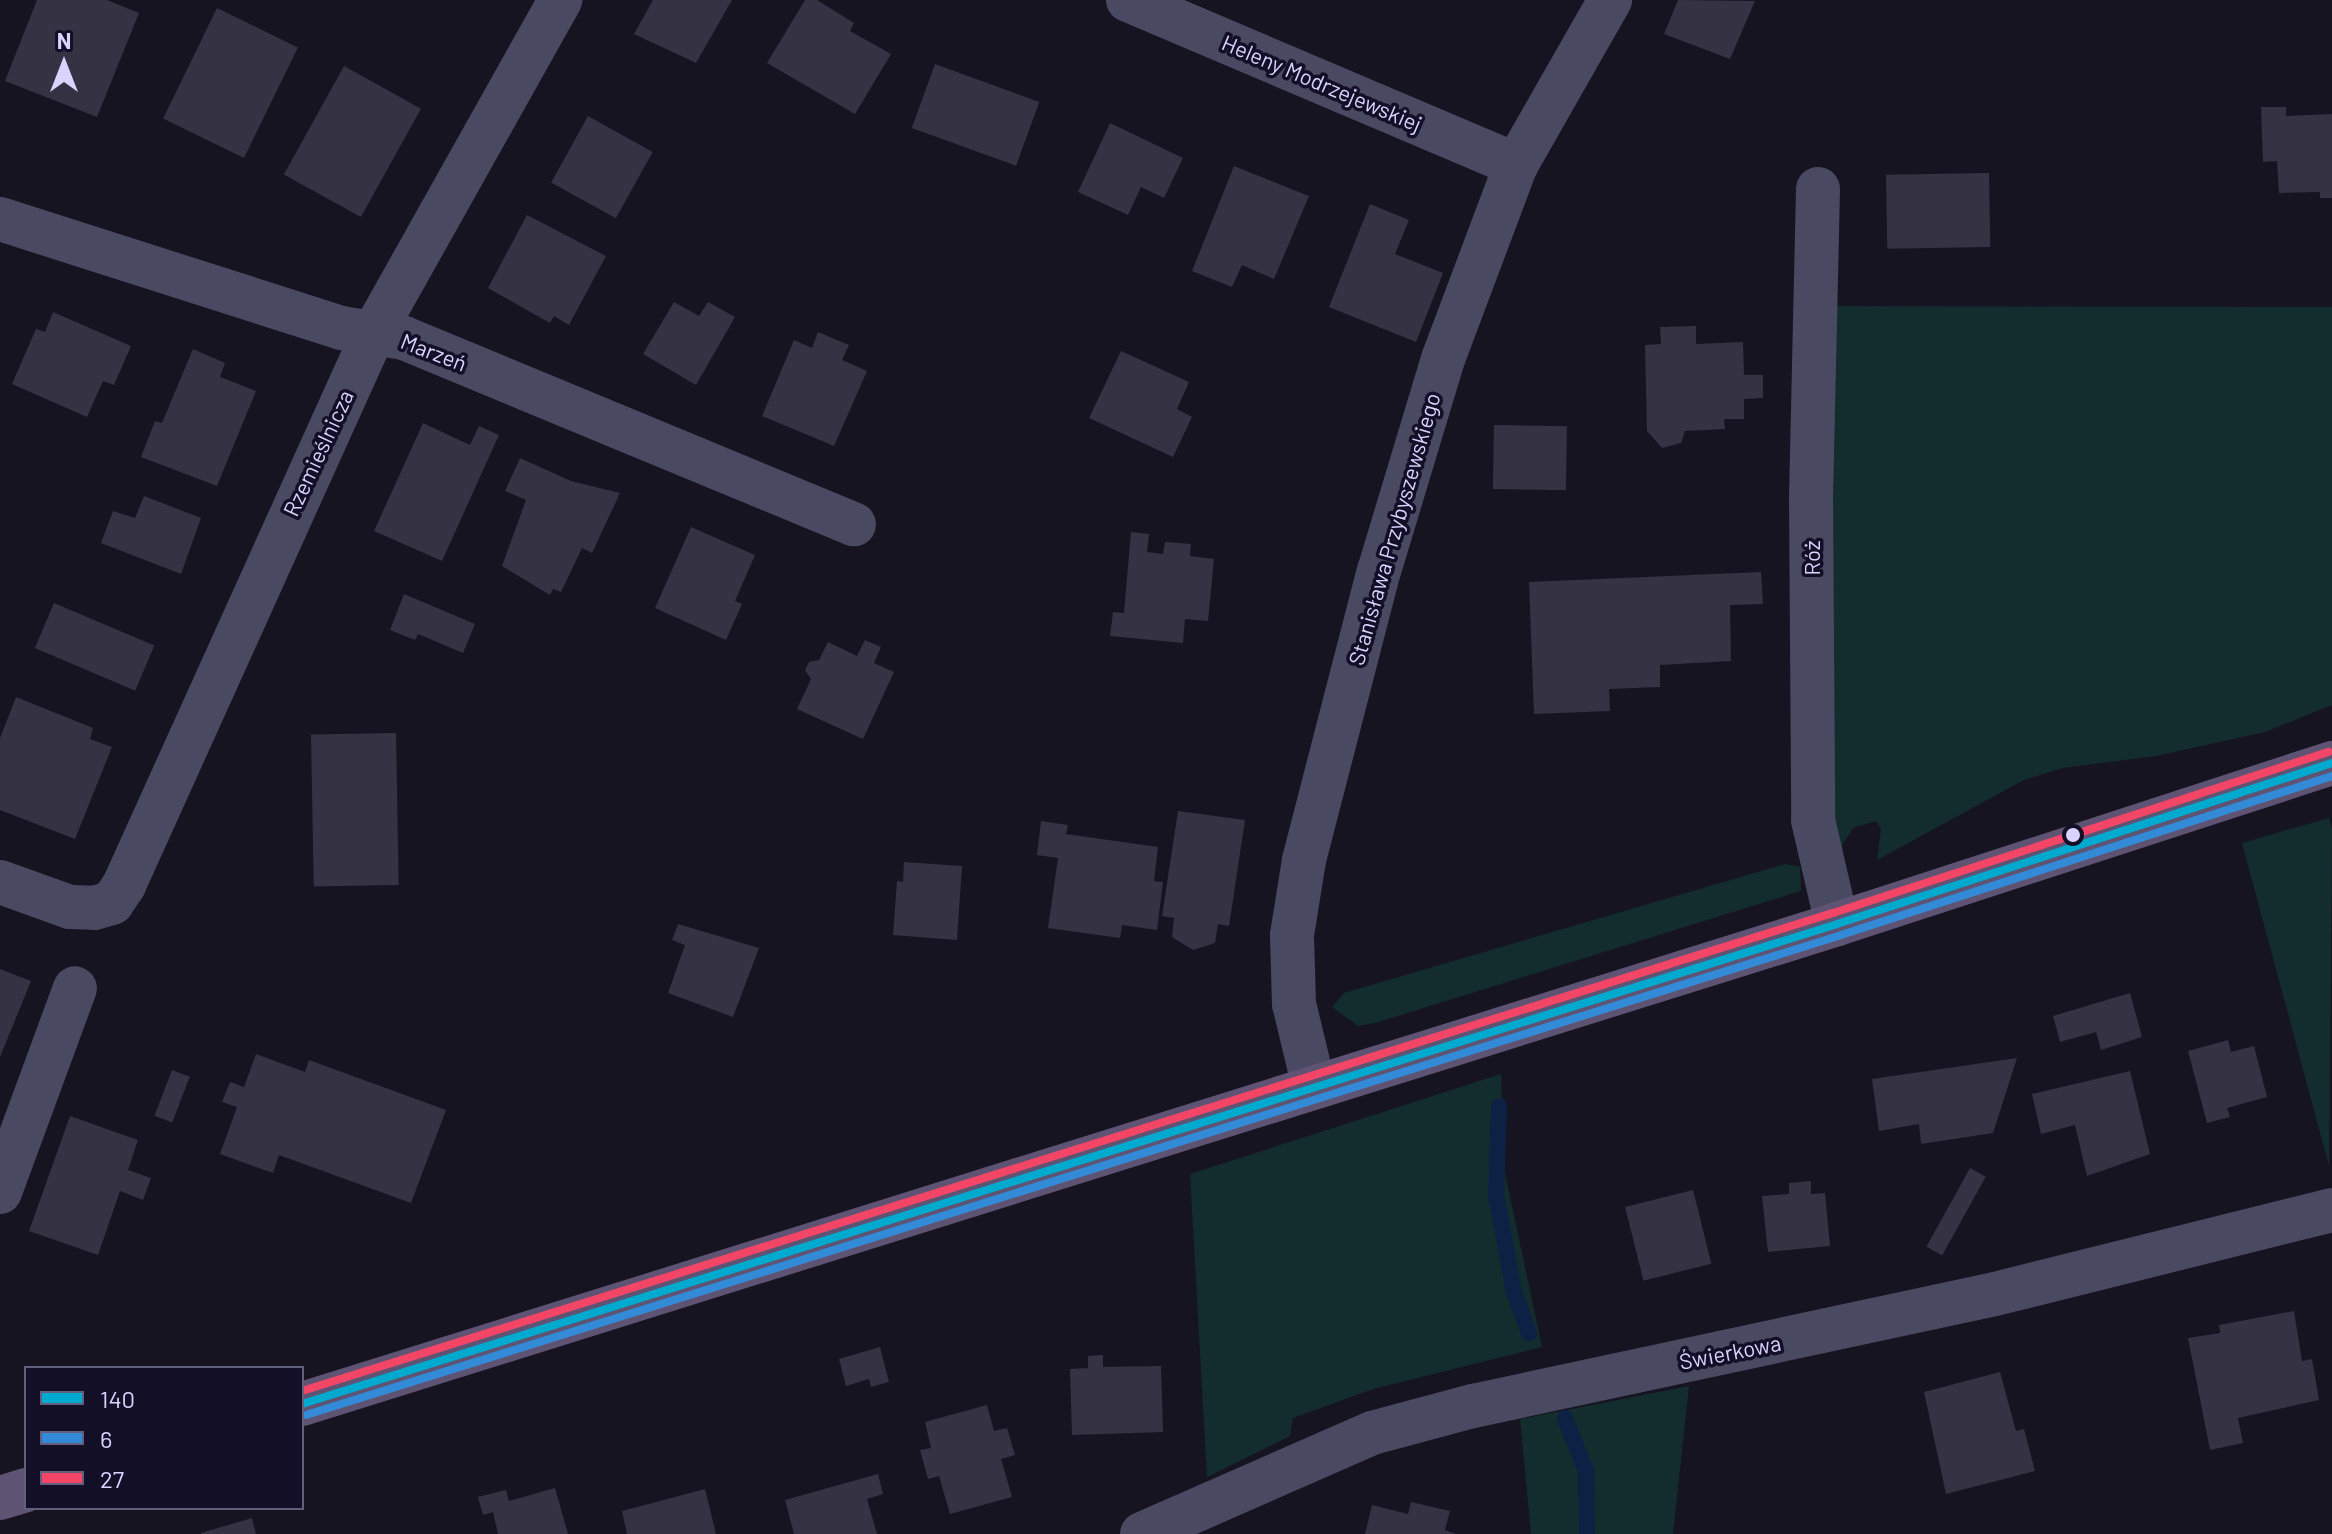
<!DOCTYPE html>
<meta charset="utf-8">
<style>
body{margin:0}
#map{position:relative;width:2332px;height:1534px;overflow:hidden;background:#161421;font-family:Barlow,sans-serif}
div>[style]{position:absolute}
.green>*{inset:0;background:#132c2d}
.stream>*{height:16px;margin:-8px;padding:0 8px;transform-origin:8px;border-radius:8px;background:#0d2144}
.building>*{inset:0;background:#343243;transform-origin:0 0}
.minor>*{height:44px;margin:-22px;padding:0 22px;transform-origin:22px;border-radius:22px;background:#4a4962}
.major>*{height:44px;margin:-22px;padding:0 22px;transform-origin:22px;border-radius:22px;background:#5e5373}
.bus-1>*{height:8px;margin:-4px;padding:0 4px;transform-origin:4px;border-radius:4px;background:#00a9ce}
.bus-2>*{height:8px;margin:-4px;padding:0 4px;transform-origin:4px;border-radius:4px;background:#338bd7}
.bus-3>*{height:8px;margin:-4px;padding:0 4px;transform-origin:4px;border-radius:4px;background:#f34667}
.dots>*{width:22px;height:22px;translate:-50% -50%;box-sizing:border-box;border:4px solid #130f26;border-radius:50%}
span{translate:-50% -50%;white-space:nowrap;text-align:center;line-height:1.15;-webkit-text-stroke:7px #130f26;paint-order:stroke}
.street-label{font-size:22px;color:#d9d4ff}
.legend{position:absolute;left:24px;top:1366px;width:280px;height:144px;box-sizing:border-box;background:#130f26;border:2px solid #625e7d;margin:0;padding:10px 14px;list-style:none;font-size:24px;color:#d9d4ff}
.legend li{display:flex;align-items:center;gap:16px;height:40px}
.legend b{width:40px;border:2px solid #625e7d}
.north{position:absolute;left:24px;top:24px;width:80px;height:80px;-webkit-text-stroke:6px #130f26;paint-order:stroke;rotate:0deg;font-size:22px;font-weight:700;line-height:32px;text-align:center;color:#d9d4ff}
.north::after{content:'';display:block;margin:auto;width:28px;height:36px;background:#d9d4ff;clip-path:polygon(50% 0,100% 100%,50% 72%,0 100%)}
</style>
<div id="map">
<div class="green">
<i style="clip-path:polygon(1831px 306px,2332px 307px,2332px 705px,2265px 732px,2156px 756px,2063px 768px,2024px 780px,1877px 860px,1881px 829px,1876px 821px,1853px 828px,1841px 847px,1833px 811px)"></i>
<i style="clip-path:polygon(2329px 818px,2332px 828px,2329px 1166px,2242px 843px)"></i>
<i style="clip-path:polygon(1785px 864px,1800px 867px,1801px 891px,1375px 1023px,1358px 1026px,1332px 1007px,1344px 993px)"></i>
<i style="clip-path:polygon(1501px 1074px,1505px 1173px,1542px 1347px,1373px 1389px,1293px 1418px,1290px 1436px,1207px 1477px,1190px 1174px)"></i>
<i style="clip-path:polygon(1689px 1386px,1673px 1534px,1531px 1534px,1520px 1419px)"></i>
</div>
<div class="stream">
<i style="left:1499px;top:1106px;width:89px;rotate:91.9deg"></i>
<i style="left:1496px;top:1195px;width:99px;rotate:79.5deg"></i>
<i style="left:1514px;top:1292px;width:44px;rotate:69.9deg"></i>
<i style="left:1565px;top:1418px;width:57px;rotate:68.4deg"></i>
<i style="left:1586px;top:1471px;width:63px;rotate:89.1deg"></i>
</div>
<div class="building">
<i style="clip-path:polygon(37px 0,107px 0,139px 13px,97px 117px,5px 81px)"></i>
<i style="clip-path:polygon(653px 0,732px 0,696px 63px,634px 34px)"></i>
<i style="clip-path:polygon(805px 0,817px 0,854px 23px,850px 31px,891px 54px,855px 114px,767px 63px)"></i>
<i style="clip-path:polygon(1678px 0,1755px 1px,1730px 59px,1664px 34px)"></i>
<i style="left:217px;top:8px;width:90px;height:123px;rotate:26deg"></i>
<i style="left:935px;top:64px;width:111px;height:68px;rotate:20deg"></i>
<i style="left:344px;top:66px;width:88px;height:124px;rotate:29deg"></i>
<i style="clip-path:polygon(2261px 107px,2286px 107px,2286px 116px,2332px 114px,2332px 198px,2320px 198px,2320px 192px,2279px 193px,2277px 161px,2263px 162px)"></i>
<i style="left:588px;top:116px;width:74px;height:76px;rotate:29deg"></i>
<i style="clip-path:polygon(1110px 123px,1183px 158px,1164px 198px,1141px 187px,1128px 215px,1078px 192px)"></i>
<i style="clip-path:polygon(1234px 166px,1309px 196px,1274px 279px,1242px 265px,1232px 287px,1192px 271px)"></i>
<i style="left:1989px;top:173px;width:74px;height:103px;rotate:89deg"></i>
<i style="clip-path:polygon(1370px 204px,1409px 220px,1395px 254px,1443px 273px,1416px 342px,1329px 307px)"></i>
<i style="clip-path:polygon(527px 215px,606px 256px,569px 325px,554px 316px,550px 323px,488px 288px)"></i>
<i style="clip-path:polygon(674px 302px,699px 316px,708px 302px,735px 317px,696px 385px,643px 354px)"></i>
<i style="clip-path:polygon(53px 312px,131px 346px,114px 385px,103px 381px,87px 417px,12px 384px,36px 329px,45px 332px)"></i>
<i style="clip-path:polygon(1696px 326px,1696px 344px,1743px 342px,1744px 375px,1763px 375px,1763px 398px,1744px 399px,1744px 419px,1724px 419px,1725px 429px,1685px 431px,1681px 443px,1662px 448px,1647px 431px,1645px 345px,1661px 344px,1660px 327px)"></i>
<i style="clip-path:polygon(818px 332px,849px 345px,842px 360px,867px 371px,834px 446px,762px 416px,794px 340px,812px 348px)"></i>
<i style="clip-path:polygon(193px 349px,225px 363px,220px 377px,256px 391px,217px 486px,141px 457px,155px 421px,162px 423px)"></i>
<i style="clip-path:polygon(1121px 351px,1189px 382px,1177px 409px,1192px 417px,1173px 457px,1089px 418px)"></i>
<i style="clip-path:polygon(423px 423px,470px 445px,479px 426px,499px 435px,442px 561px,374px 531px)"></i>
<i style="left:1494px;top:425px;width:73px;height:64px;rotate:1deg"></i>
<i style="clip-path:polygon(520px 458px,571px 481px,620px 493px,592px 553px,582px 548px,561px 592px,553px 589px,550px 595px,502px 566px,526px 500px,505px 491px)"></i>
<i style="clip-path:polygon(144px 496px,201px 518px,181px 574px,101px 543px,113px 511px,135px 518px)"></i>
<i style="clip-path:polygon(691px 527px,755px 555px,735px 601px,742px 604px,726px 640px,655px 608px)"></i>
<i style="clip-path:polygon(1131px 532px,1149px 534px,1147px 552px,1163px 554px,1165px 542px,1191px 544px,1190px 556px,1214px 559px,1208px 621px,1185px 619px,1183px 643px,1110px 636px,1113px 612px,1124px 613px)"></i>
<i style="clip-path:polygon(1761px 572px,1763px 604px,1730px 605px,1731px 661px,1660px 665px,1660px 687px,1609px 689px,1610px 711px,1534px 714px,1529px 582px)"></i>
<i style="clip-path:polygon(404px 594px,475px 624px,463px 653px,418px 634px,415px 640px,390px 630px)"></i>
<i style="left:54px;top:603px;width:109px;height:49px;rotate:23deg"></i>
<i style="clip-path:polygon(865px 640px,881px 647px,874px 663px,894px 672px,863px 739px,797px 709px,811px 679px,805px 670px,809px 662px,819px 660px,828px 642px,857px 656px)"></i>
<i style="clip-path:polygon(16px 697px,93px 728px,90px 739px,112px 747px,75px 839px,0 810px,0 738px)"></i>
<i style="left:396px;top:733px;width:152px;height:85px;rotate:89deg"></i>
<i style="clip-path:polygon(1178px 811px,1245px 820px,1229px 926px,1218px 924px,1215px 943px,1193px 950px,1172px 937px,1174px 918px,1162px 916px)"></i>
<i style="clip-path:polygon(1041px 821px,1068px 825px,1066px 834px,1158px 847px,1154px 881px,1163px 882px,1157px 930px,1122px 925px,1120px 938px,1048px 928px,1058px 858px,1037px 855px)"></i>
<i style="clip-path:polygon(904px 862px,962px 866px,957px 940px,893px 935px,897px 881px,903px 882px)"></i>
<i style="clip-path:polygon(678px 924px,759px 948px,733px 1017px,668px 993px,685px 945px,672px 940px)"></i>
<i style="clip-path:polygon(0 969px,31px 981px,0 1057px)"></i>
<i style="clip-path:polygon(2130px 993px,2142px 1037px,2101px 1050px,2096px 1032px,2060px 1042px,2053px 1016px)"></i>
<i style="clip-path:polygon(2228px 1040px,2231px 1052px,2254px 1046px,2267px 1097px,2227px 1108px,2230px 1117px,2207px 1123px,2188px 1051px)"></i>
<i style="clip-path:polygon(256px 1054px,305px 1072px,309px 1060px,446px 1110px,411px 1203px,279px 1155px,273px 1173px,220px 1154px,237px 1107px,222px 1102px,230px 1082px,244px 1087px)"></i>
<i style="clip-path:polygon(2017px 1058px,1993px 1133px,1921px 1144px,1919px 1124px,1879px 1131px,1872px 1079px)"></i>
<i style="left:172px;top:1070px;width:19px;height:49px;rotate:21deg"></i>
<i style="clip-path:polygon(2130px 1071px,2150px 1154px,2087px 1176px,2075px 1125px,2041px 1134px,2032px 1094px)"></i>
<i style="clip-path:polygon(70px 1116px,138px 1140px,128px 1170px,151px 1178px,143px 1200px,120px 1191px,98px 1255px,29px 1231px)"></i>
<i style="left:1970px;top:1168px;width:18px;height:90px;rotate:29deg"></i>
<i style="clip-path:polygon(1811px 1181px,1811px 1194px,1825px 1193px,1830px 1246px,1768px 1252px,1762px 1196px,1789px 1194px,1789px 1183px)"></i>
<i style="left:1693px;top:1190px;width:76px;height:70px;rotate:76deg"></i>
<i style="clip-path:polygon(2294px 1311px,2302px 1361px,2312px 1359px,2319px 1400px,2238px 1418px,2243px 1443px,2210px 1450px,2188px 1338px,2220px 1333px,2219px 1325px)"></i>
<i style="clip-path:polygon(880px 1347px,889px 1382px,871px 1387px,869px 1379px,846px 1386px,839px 1359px)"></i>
<i style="clip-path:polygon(1103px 1355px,1103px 1367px,1161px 1366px,1163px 1432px,1072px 1435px,1070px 1369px,1088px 1368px,1088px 1356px)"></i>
<i style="clip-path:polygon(2000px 1372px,2016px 1431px,2024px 1429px,2035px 1471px,1946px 1494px,1924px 1392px)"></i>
<i style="clip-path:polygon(987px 1405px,994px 1431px,1007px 1428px,1015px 1455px,1001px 1459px,1012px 1497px,950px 1514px,939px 1476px,928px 1479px,920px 1450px,931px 1448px,925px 1422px)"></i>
<i style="clip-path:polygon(878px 1474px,883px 1494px,867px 1499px,877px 1534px,794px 1534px,785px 1500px)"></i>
<i style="clip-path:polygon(555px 1488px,568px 1534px,498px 1534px,493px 1512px,483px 1515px,478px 1497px,506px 1490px,509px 1501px)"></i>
<i style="clip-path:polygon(705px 1489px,716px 1534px,627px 1534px,622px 1511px)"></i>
<i style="clip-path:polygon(1411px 1502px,1450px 1511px,1445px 1530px,1456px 1534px,1365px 1534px,1372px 1505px,1408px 1514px)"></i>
<i style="clip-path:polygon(252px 1518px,256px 1534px,201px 1534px,201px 1533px)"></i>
</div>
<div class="minor">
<i style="left:1128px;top:0;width:422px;rotate:23deg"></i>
<i style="left:1818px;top:189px;width:308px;rotate:91.3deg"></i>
<i style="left:1811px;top:497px;width:323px;rotate:89.6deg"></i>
<i style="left:1813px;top:820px;width:107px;rotate:77deg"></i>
<i style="left:0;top:219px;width:358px;rotate:17.7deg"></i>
<i style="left:341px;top:328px;width:64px;rotate:9deg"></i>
<i style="left:404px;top:338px;width:487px;rotate:22.5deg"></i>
<i style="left:0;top:882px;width:74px;rotate:19.7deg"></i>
<i style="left:70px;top:907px;width:24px;rotate:2deg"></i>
<i style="left:94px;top:908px;width:19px;rotate:-16deg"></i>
<i style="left:112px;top:903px;width:22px;rotate:-56deg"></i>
<i style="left:124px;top:885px;width:607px;rotate:-65.67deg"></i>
<i style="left:374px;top:332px;width:381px;rotate:-60.7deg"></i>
<i style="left:1314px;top:1087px;width:85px;rotate:-103.5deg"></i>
<i style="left:1294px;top:1004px;width:69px;rotate:-91.7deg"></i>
<i style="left:1292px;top:935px;width:76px;rotate:-80.9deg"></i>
<i style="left:1304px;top:860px;width:299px;rotate:-75.5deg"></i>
<i style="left:1379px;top:571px;width:221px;rotate:-73.2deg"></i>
<i style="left:1443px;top:359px;width:207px;rotate:-69.4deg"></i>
<i style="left:1516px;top:165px;width:190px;rotate:-60.3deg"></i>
<i style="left:0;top:1192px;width:217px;rotate:-69.8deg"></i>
<i style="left:1142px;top:1534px;width:251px;rotate:-23.7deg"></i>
<i style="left:1372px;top:1433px;width:105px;rotate:-15deg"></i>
<i style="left:1473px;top:1406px;width:534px;rotate:-12.11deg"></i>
<i style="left:1995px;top:1294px;width:347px;rotate:-14deg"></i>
</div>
<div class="major">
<i style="left:302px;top:1404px;width:1608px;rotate:-17.36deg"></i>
<i style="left:1837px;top:924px;width:521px;rotate:-18.02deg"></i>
<i style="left:0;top:1498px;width:27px;rotate:-17deg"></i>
</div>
<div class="bus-1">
<i style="left:302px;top:1404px;width:1608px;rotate:-17.36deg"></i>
<i style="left:1837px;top:924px;width:521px;rotate:-18.02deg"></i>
</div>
<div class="bus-2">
<i style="left:306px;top:1415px;width:1608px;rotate:-17.36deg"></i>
<i style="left:1841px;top:935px;width:516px;rotate:-17.94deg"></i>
</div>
<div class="bus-3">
<i style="left:302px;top:1391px;width:1604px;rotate:-17.34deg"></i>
<i style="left:1833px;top:913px;width:521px;rotate:-18.02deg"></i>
</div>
<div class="dots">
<i style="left:2073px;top:835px;background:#d9d4ff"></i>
</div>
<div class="street-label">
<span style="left:1322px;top:83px;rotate:23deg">Heleny Modrzejewskiej</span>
<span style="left:434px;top:352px;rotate:21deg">Marzeń</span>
<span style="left:318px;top:453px;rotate:-65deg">Rzemieślnicza</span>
<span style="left:1394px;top:529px;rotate:-74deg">Stanisława Przybyszewskiego</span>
<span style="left:1812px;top:558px;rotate:-90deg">Róż</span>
<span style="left:1730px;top:1352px;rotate:-11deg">Świerkowa</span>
</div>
<ul class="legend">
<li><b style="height:10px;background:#00a9ce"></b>140</li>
<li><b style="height:10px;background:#338bd7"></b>6</li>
<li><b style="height:10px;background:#f34667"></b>27</li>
</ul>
<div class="north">N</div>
</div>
